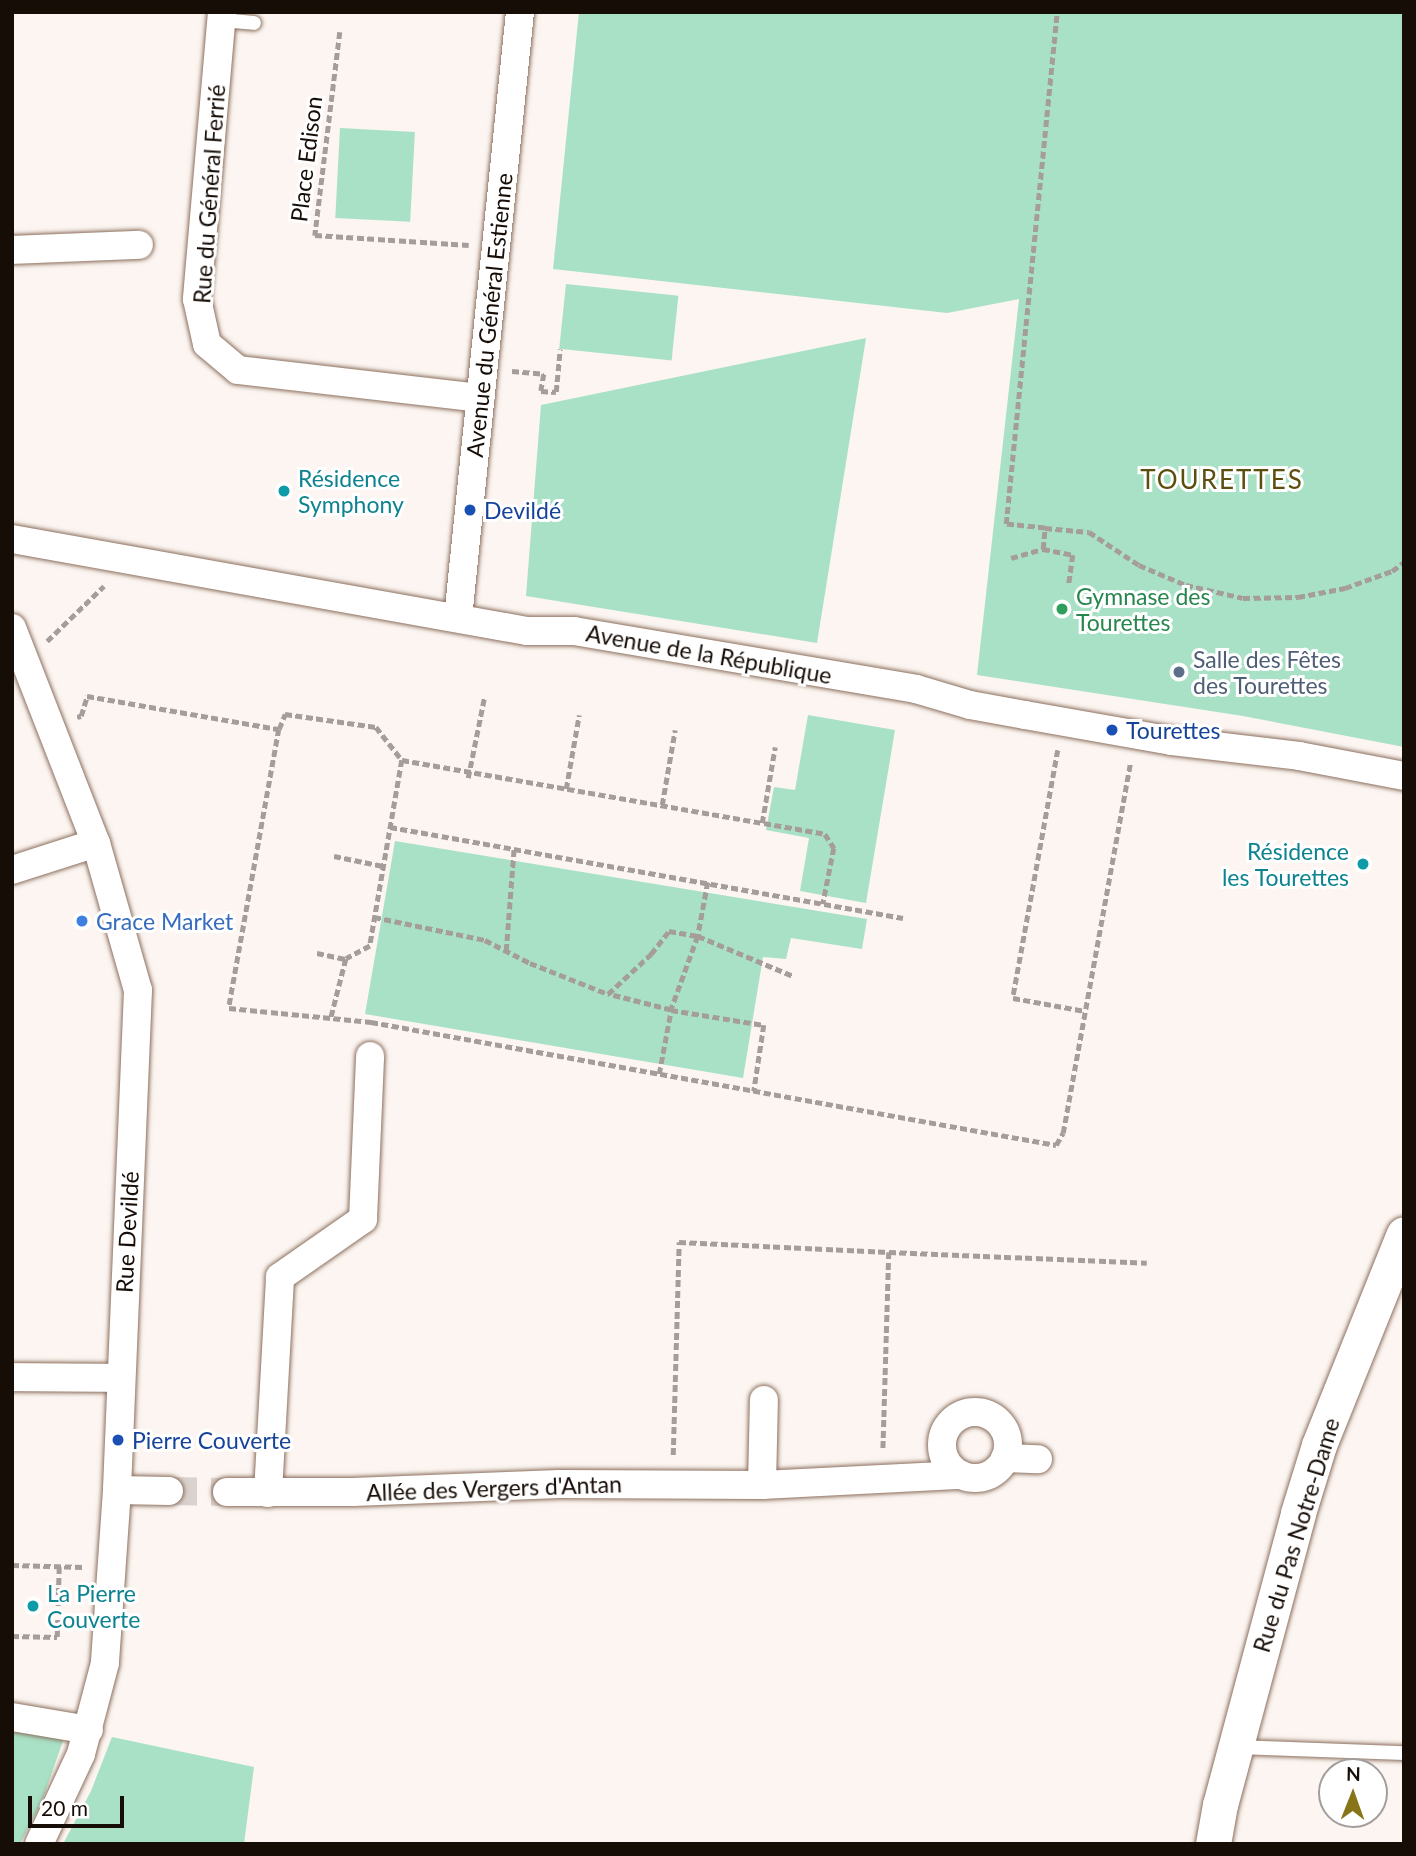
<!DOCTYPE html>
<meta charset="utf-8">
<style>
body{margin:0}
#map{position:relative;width:1416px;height:1856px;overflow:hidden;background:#fcf5f1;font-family:Lato,sans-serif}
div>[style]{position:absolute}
.green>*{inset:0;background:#a9e1c6;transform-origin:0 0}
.minor-tunnel>*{height:28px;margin-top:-14px;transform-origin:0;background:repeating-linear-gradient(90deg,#dad2ce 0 28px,transparent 0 42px)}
.path>*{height:4.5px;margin-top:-2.25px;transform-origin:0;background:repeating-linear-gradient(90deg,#a59d99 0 7px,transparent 0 10.5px)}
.roads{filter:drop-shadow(0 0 2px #8c705e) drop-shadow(0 0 2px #8c705e)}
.service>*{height:14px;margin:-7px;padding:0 7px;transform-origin:7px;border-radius:7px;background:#fff}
.minor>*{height:28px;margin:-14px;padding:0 14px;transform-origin:14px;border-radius:14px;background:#fff}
.minor>.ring{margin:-14px;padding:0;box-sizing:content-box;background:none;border:28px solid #fff;border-radius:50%}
.tertiary>*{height:35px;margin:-17.5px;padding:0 17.5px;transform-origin:17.5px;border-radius:17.5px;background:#fff}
.dots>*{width:19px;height:19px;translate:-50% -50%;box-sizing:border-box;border:4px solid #fff;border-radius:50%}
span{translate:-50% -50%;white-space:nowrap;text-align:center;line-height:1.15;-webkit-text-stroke:6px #fff;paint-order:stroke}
.street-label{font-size:23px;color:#170d07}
.culture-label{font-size:23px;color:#0d838f}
.left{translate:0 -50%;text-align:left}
.right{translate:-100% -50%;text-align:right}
.transit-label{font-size:23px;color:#164399}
.leisure-label{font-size:23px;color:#27864d}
.service-label{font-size:23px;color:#4e5e75}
.shop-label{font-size:23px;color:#366cbe}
.quarter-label{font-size:26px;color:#5b4e0f;letter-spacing:2px}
.frame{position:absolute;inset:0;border:14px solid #170d07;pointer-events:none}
.north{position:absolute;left:1318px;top:1758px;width:70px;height:70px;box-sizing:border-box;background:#fff;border:2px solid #a29e9c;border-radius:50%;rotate:1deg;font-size:19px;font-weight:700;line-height:28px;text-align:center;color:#170d07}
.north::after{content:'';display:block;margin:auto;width:24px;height:32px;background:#887518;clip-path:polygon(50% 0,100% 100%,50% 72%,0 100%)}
.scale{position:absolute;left:28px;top:1796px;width:96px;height:32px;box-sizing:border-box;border:4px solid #170d07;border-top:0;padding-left:9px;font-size:21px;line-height:24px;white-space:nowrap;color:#170d07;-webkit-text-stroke:5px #fff;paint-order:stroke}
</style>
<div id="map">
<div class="green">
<i style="clip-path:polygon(579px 12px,1404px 12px,1404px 747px,1243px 716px,977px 675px,1019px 299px,947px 313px,553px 269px)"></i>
<i style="left:340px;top:128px;width:75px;height:90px;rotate:3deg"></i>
<i style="left:566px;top:284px;width:113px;height:65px;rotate:6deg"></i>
<i style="clip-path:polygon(866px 338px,817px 643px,526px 596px,541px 405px)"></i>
<i style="clip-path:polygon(808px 715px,895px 730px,866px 903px,800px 891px,809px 838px,766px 830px,774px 787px,795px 790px)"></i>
<i style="clip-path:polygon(395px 841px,867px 919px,862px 949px,791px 938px,786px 959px,763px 957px,743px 1078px,365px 1014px)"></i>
<i style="clip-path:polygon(12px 1727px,64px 1738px,42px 1801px,20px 1844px,12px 1844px)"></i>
<i style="clip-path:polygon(112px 1737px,254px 1767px,244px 1844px,63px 1844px,91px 1791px)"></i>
</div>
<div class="minor-tunnel">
<i style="left:169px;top:1491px;width:58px;rotate:1deg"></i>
</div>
<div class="path">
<i style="left:340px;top:32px;width:205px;rotate:97deg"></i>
<i style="left:315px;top:235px;width:154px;rotate:3.7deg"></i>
<i style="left:512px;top:371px;width:32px;rotate:5deg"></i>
<i style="left:544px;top:374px;width:17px;rotate:100deg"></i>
<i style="left:541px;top:391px;width:15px;rotate:4deg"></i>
<i style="left:556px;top:392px;width:43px;rotate:-84.7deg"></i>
<i style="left:1045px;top:528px;width:44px;rotate:5.2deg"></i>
<i style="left:1089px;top:532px;width:60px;rotate:33.4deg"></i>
<i style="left:1139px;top:565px;width:51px;rotate:23.1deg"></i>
<i style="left:1186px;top:585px;width:58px;rotate:12.8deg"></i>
<i style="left:1243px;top:598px;width:55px;rotate:-1deg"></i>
<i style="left:1298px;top:597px;width:48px;rotate:-10.8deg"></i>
<i style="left:1345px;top:588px;width:50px;rotate:-19.9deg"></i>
<i style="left:1392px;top:571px;width:15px;rotate:-37deg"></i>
<i style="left:1043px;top:549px;width:31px;rotate:11deg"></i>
<i style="left:1073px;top:555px;width:30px;rotate:98deg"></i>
<i style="left:1011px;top:558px;width:33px;rotate:-16deg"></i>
<i style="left:1043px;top:549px;width:21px;rotate:-85deg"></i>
<i style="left:1045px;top:528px;width:39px;rotate:-174deg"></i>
<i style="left:1006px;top:524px;width:515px;rotate:-84.31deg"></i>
<i style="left:47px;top:641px;width:79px;rotate:-44deg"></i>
<i style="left:77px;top:717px;width:4px;rotate:-14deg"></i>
<i style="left:81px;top:716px;width:21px;rotate:-73deg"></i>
<i style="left:87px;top:696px;width:195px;rotate:9.8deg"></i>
<i style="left:279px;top:729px;width:16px;rotate:-68deg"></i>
<i style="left:285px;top:714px;width:92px;rotate:8.1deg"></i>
<i style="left:376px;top:727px;width:42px;rotate:51.8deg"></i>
<i style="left:402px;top:760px;width:189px;rotate:99.8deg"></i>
<i style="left:370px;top:946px;width:27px;rotate:152deg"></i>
<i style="left:346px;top:959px;width:61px;rotate:104.3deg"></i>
<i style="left:279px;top:729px;width:283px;rotate:100.2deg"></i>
<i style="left:229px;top:1008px;width:143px;rotate:5.6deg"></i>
<i style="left:371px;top:1022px;width:696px;rotate:10.18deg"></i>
<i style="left:1056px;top:1145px;width:14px;rotate:-60deg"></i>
<i style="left:1063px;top:1133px;width:376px;rotate:-79.7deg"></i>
<i style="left:1058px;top:750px;width:252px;rotate:100.3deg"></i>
<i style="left:1013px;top:998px;width:73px;rotate:10.2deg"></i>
<i style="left:402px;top:760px;width:429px;rotate:9.9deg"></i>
<i style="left:825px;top:834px;width:17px;rotate:57deg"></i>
<i style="left:834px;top:848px;width:57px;rotate:101.1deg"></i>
<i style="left:468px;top:778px;width:81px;rotate:-78.6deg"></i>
<i style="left:566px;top:789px;width:75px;rotate:-80deg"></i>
<i style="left:662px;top:805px;width:76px;rotate:-80.2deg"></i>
<i style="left:762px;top:823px;width:77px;rotate:-80.3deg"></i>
<i style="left:390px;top:827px;width:521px;rotate:10.06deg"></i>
<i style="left:334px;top:856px;width:50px;rotate:11.5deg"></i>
<i style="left:708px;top:882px;width:55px;rotate:100.5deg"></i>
<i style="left:698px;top:936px;width:79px;rotate:110deg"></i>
<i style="left:671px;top:1010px;width:94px;rotate:9.2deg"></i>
<i style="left:764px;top:1025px;width:67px;rotate:98.6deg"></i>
<i style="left:374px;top:917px;width:113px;rotate:11.7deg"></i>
<i style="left:485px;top:940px;width:51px;rotate:27.1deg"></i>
<i style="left:530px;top:963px;width:84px;rotate:21.7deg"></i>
<i style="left:506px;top:951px;width:103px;rotate:-85.6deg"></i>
<i style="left:317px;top:953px;width:30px;rotate:12deg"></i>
<i style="left:659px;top:1074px;width:65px;rotate:-79.4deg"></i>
<i style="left:671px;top:1010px;width:65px;rotate:-165.7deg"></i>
<i style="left:608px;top:994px;width:59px;rotate:-42.9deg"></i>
<i style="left:651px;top:954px;width:29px;rotate:-52deg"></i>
<i style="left:669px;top:931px;width:29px;rotate:10deg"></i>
<i style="left:698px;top:936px;width:103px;rotate:22.8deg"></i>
<i style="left:889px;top:1252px;width:258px;rotate:2.4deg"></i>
<i style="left:673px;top:1455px;width:213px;rotate:-88.4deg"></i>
<i style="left:679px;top:1242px;width:210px;rotate:2.7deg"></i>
<i style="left:889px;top:1252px;width:198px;rotate:91.7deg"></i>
<i style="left:12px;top:1565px;width:72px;rotate:1.6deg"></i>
<i style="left:12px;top:1636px;width:45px;rotate:1.3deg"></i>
<i style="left:57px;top:1637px;width:70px;rotate:-88.4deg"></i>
</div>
<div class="roads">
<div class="service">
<i style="left:221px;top:20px;width:33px;rotate:5deg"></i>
<i style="left:1237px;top:1747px;width:167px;rotate:2.1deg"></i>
</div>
<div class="minor">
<i style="left:222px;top:12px;width:288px;rotate:95deg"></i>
<i style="left:197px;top:299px;width:46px;rotate:77.5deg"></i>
<i style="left:207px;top:344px;width:40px;rotate:40deg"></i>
<i style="left:238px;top:370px;width:244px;rotate:6.6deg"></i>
<i style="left:12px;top:250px;width:127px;rotate:-2.3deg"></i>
<i style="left:12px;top:539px;width:523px;rotate:10.13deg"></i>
<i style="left:527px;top:631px;width:47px"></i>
<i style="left:574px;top:631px;width:347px;rotate:9.6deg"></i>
<i style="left:916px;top:689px;width:56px;rotate:16.5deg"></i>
<i style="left:970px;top:705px;width:56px;rotate:10.3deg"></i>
<i style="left:1025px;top:715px;width:149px;rotate:10deg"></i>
<i style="left:1172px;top:741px;width:128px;rotate:6.7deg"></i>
<i style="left:1299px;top:756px;width:107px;rotate:10.8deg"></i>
<i style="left:458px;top:618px;width:609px;rotate:-84.16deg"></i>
<i style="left:12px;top:628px;width:231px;rotate:68.7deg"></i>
<i style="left:96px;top:843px;width:153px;rotate:74.1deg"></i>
<i style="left:138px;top:990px;width:500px;rotate:92.41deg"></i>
<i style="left:117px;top:1490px;width:173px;rotate:94deg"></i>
<i style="left:105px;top:1663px;width:94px;rotate:104.8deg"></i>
<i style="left:81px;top:1754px;width:99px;rotate:115deg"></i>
<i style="left:12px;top:870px;width:88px;rotate:-17.8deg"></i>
<i style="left:12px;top:1377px;width:109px;rotate:0.5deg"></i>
<i class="ring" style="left:942px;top:1412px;width:38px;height:38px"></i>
<i style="left:1005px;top:1458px;width:33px;rotate:2deg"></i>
<i style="left:762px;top:1485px;width:85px;rotate:-88.7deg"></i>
<i style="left:117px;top:1490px;width:52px;rotate:1.1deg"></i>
<i style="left:227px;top:1492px;width:126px"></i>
<i style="left:353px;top:1492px;width:206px;rotate:-2.2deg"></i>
<i style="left:559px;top:1484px;width:203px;rotate:0.3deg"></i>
<i style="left:762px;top:1485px;width:200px;rotate:-2.9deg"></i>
<i style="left:268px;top:1493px;width:216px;rotate:-86.8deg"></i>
<i style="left:280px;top:1277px;width:101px;rotate:-34.9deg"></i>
<i style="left:363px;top:1219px;width:163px;rotate:-87.5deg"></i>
<i style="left:12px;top:1717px;width:78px;rotate:9.6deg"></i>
</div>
<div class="tertiary">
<i style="left:1213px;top:1844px;width:40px;rotate:-80deg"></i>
<i style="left:1220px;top:1805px;width:302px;rotate:-75deg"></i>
<i style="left:1298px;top:1513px;width:71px;rotate:-72.8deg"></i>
<i style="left:1319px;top:1445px;width:227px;rotate:-68.1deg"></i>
</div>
</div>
<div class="dots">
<i style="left:284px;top:491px;background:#0f9aa8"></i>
<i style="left:470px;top:510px;background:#1a4fb4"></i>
<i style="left:1062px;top:609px;background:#2e9e5b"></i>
<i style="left:1179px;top:672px;background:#5c6f8a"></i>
<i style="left:1112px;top:730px;background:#1a4fb4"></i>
<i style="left:1363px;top:864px;background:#0f9aa8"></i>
<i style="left:82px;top:921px;background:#3f7fe0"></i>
<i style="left:118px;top:1440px;background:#1a4fb4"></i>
<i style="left:33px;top:1606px;background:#0f9aa8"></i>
</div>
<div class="street-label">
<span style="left:306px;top:159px;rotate:-83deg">Place Edison</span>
<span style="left:209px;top:194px;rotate:-86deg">Rue du Général Ferrié</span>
<span style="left:489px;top:315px;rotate:-84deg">Avenue du Général Estienne</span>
<span style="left:709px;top:654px;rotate:10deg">Avenue de la République</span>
<span style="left:127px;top:1232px;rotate:-87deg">Rue Devildé</span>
<span style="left:494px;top:1488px;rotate:-2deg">Allée des Vergers d'Antan</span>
<span style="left:1296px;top:1535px;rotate:-73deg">Rue du Pas Notre-Dame</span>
</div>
<div class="culture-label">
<span class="left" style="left:298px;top:491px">Résidence<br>Symphony</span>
<span class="right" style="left:1349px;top:864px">Résidence<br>les Tourettes</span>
<span class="left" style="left:47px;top:1606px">La Pierre<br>Couverte</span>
</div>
<div class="transit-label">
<span class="left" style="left:484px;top:510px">Devildé</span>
<span class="left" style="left:1126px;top:730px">Tourettes</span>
<span class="left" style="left:132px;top:1440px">Pierre Couverte</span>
</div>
<div class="leisure-label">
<span class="left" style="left:1076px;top:609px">Gymnase des<br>Tourettes</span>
</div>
<div class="service-label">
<span class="left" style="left:1193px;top:672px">Salle des Fêtes<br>des Tourettes</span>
</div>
<div class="shop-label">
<span class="left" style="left:96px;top:921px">Grace Market</span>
</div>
<div class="quarter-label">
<span style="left:1222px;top:480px">TOURETTES</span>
</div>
<div class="frame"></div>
<div class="north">N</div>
<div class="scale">20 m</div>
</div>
